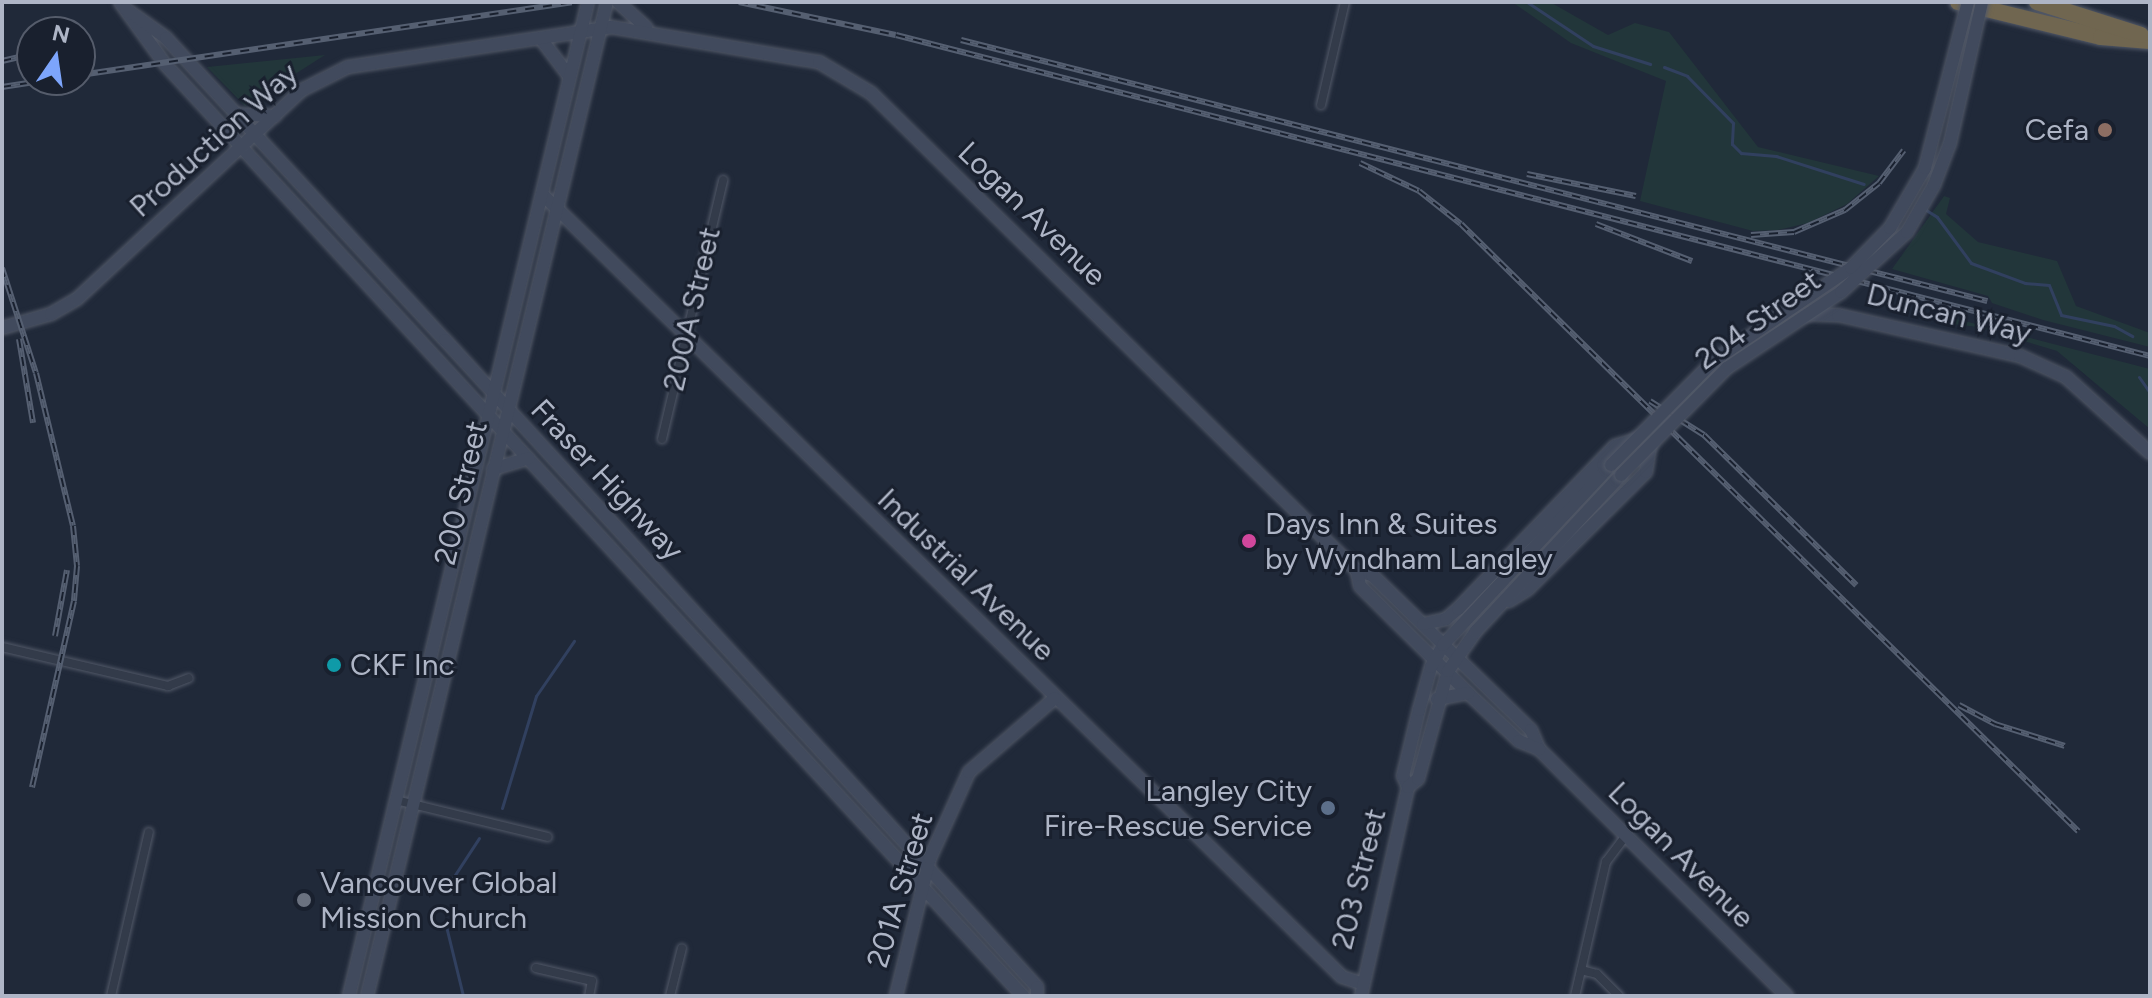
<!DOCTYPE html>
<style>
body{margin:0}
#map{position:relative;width:2152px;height:998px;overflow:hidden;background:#202939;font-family:Figtree,sans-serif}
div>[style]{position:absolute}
.green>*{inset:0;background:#22363a}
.stream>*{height:3px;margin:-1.5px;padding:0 1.5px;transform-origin:1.5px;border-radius:1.5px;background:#31405f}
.roads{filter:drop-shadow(0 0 2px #515867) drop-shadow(0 0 2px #515867)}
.street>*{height:8px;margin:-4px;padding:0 4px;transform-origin:4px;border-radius:4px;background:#333b4a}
.secondary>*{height:12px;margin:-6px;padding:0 6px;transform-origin:6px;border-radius:6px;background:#414a5d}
.highway>*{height:16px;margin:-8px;padding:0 8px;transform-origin:8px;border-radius:8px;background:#706650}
.rail>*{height:6px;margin-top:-3px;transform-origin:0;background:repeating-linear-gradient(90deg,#19202e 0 9px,#555f71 0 18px);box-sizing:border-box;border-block:2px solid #555f71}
.bridges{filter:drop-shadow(0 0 2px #515867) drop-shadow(0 0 2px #515867)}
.secondary-bridge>*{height:12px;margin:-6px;padding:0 6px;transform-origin:6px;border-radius:6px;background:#414a5d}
.dots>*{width:22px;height:22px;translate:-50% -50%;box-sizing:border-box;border:4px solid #19202e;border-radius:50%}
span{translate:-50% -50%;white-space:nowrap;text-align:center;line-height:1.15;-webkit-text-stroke:6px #19202e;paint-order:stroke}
.poi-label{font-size:30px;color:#aeb5c6}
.right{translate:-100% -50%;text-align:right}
.left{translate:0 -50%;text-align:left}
.street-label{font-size:30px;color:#aeb5c6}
.frame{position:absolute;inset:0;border:4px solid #aeb5c6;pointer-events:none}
.north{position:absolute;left:16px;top:16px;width:80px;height:80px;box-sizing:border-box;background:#19202e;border:2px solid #555c6b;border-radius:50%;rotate:13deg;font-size:22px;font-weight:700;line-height:32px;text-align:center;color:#aeb5c6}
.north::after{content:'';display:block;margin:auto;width:28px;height:36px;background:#7da5fc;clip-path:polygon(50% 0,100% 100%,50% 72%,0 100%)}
</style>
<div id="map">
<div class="green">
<i style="clip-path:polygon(1512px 2px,1550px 2px,1608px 35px,1635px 23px,1669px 32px,1758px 147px,1879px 176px,1847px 204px,1808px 223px,1778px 230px,1753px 231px,1640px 201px,1666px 81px,1571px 43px)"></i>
<i style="clip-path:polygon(325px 55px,245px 106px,207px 67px)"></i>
<i style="clip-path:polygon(1944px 196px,1950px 198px,1946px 214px,1978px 242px,2057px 261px,2076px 306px,2150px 333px,2150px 347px,2043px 320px,1992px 303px,1988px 296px,1892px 269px)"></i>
<i style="clip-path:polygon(1941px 315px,2150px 369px,2150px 429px,2057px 351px,1978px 327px,1943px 323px)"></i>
</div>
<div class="stream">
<i style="left:1527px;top:2px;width:79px;rotate:33.7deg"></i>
<i style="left:1593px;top:46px;width:60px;rotate:17.5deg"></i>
<i style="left:1664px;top:67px;width:25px;rotate:21deg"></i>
<i style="left:1687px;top:76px;width:66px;rotate:45.6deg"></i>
<i style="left:1733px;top:123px;width:21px;rotate:93deg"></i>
<i style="left:1732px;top:144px;width:13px;rotate:45deg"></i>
<i style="left:1741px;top:153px;width:35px;rotate:5deg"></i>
<i style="left:1776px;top:156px;width:92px;rotate:17.7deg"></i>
<i style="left:1926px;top:210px;width:13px;rotate:32deg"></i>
<i style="left:1937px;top:217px;width:57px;rotate:53.5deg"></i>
<i style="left:1971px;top:263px;width:58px;rotate:20.3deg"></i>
<i style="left:2025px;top:283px;width:24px;rotate:5deg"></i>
<i style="left:2049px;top:285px;width:32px;rotate:68deg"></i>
<i style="left:2061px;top:315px;width:54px;rotate:11.7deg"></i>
<i style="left:2114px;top:326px;width:21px;rotate:29deg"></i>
<i style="left:2139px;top:377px;width:19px;rotate:55deg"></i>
<i style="left:502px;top:808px;width:117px;rotate:-73.1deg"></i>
<i style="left:536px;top:696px;width:67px;rotate:-55.4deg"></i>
<i style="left:445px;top:890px;width:62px;rotate:-56.8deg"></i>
<i style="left:446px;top:926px;width:72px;rotate:76.3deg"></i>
</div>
<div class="roads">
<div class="street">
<i style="left:1321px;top:105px;width:106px;rotate:-76.9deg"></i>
<i style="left:662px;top:439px;width:266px;rotate:-76.7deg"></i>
<i style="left:2px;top:647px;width:171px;rotate:13.2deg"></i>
<i style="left:168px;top:686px;width:22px;rotate:-21deg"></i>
<i style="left:396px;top:800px;width:156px;rotate:13.7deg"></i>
<i style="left:536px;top:968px;width:57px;rotate:13.1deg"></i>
<i style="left:592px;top:981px;width:15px;rotate:101deg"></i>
<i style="left:1581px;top:970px;width:16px;rotate:14deg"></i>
<i style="left:1597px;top:974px;width:31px;rotate:45deg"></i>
<i style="left:111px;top:996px;width:168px;rotate:-77deg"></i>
<i style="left:670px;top:996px;width:49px;rotate:-76deg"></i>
<i style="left:1575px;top:996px;width:138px;rotate:-77deg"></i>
<i style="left:1606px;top:862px;width:31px;rotate:-53deg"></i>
</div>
<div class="secondary">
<i style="left:120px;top:2px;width:77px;rotate:54deg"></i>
<i style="left:165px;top:64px;width:1267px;rotate:47.37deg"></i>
<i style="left:618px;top:2px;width:38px;rotate:42deg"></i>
<i style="left:126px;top:9px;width:49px;rotate:35.9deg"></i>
<i style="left:166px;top:38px;width:411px;rotate:47.3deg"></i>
<i style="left:445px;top:340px;width:877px;rotate:47.54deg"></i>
<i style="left:1037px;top:987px;width:9px;rotate:90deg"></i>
<i style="left:541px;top:39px;width:46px;rotate:52.9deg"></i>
<i style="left:235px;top:114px;width:40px;rotate:2.9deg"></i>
<i style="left:542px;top:194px;width:1119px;rotate:44.38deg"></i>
<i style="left:1342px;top:977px;width:20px;rotate:18deg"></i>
<i style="left:1774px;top:325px;width:32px;rotate:-20deg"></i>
<i style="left:1804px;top:314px;width:34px;rotate:2deg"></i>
<i style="left:1838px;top:315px;width:187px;rotate:12.7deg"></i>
<i style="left:2020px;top:356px;width:51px;rotate:24.5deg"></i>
<i style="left:2066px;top:377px;width:113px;rotate:42.1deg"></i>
<i style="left:2px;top:328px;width:51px;rotate:-15.9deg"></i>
<i style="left:51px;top:314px;width:30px;rotate:-30deg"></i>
<i style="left:77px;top:299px;width:307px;rotate:-42.9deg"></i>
<i style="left:302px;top:90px;width:51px;rotate:-26.6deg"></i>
<i style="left:348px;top:67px;width:266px;rotate:-8.6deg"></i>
<i style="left:611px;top:27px;width:211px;rotate:9.6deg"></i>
<i style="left:819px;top:62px;width:61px;rotate:30.8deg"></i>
<i style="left:871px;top:93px;width:682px;rotate:44.52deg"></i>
<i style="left:1357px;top:571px;width:16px;rotate:15deg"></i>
<i style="left:1372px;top:575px;width:222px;rotate:44.3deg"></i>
<i style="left:1531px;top:730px;width:21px;rotate:67deg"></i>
<i style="left:1539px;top:749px;width:350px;rotate:44.9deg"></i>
<i style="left:493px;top:469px;width:37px;rotate:-17deg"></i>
<i style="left:1357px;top:571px;width:15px;rotate:79deg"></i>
<i style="left:1360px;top:586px;width:152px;rotate:44.7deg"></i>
<i style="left:1468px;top:693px;width:70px;rotate:43.3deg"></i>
<i style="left:1519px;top:741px;width:22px;rotate:22deg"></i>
<i style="left:1509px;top:601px;width:22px;rotate:-32deg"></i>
<i style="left:1528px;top:589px;width:166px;rotate:-44.8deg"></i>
<i style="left:1646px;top:472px;width:32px;rotate:-81deg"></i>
<i style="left:1423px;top:624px;width:24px;rotate:-12deg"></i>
<i style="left:1446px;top:619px;width:16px;rotate:-40deg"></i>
<i style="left:1458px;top:609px;width:226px;rotate:-46.1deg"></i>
<i style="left:1615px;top:446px;width:39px;rotate:-17deg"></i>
<i style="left:1652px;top:435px;width:122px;rotate:-44.7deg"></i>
<i style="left:1437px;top:699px;width:32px;rotate:-11deg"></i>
<i style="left:1408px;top:787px;width:12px;rotate:-114deg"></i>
<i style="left:1403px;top:776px;width:68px;rotate:-76.4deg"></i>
<i style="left:1419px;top:710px;width:45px;rotate:-74.4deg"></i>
<i style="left:1431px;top:667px;width:25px;rotate:-61deg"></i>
<i style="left:1443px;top:645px;width:246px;rotate:-47deg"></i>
<i style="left:349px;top:996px;width:1022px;rotate:-76.48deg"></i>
<i style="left:367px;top:996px;width:1023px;rotate:-76.43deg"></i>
<i style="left:896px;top:996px;width:142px;rotate:-76.2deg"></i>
<i style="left:930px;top:858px;width:94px;rotate:-65.6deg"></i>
<i style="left:969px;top:772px;width:113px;rotate:-40.7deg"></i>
<i style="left:1361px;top:996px;width:214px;rotate:-77.3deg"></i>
<i style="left:1408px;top:787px;width:13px;rotate:-39deg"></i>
<i style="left:1418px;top:779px;width:112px;rotate:-74.5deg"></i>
<i style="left:1448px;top:671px;width:49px;rotate:-55deg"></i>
<i style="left:1476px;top:631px;width:213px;rotate:-47.1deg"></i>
</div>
<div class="highway">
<i style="left:1958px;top:2px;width:147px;rotate:13.8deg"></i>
<i style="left:2101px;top:37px;width:49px;rotate:4.7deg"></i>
<i style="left:2037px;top:2px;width:109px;rotate:17.6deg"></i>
</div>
</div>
<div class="rail">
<i style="left:739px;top:2px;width:160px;rotate:11.9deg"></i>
<i style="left:896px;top:35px;width:1294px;rotate:14.36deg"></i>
<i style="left:961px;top:40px;width:1059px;rotate:14.27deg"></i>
<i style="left:2px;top:61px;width:31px;rotate:-13deg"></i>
<i style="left:80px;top:75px;width:497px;rotate:-8.4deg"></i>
<i style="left:2px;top:87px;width:46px;rotate:-8.8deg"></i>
<i style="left:1360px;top:163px;width:65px;rotate:25.4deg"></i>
<i style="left:1419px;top:191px;width:53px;rotate:38.2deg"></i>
<i style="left:1461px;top:224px;width:866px;rotate:44.53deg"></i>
<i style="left:1527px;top:174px;width:111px;rotate:11.4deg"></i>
<i style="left:1596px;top:224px;width:103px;rotate:21.1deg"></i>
<i style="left:1751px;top:235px;width:43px;rotate:-4deg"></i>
<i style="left:1794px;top:232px;width:56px;rotate:-23.3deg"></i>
<i style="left:1845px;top:210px;width:43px;rotate:-38.5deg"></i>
<i style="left:1879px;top:183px;width:41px;rotate:-52.9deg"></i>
<i style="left:2px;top:268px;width:110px;rotate:72.1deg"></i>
<i style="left:36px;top:373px;width:157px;rotate:76.4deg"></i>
<i style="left:73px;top:526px;width:40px;rotate:84.3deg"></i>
<i style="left:77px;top:566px;width:35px;rotate:95deg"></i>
<i style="left:74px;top:601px;width:191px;rotate:102.7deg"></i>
<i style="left:19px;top:339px;width:85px;rotate:80.5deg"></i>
<i style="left:1650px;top:401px;width:64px;rotate:32.2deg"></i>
<i style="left:1704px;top:435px;width:214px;rotate:44.6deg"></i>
<i style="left:55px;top:636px;width:67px;rotate:-79.7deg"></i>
<i style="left:1959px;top:705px;width:41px;rotate:27.8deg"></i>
<i style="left:1995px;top:724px;width:73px;rotate:17.4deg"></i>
</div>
<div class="bridges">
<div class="secondary-bridge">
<i style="left:1611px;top:465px;width:149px;rotate:-45.3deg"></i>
<i style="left:1716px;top:359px;width:163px;rotate:-34deg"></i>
<i style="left:1851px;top:268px;width:56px;rotate:-45.7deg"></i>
<i style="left:1890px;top:228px;width:69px;rotate:-59.7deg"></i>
<i style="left:1925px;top:168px;width:171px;rotate:-75.5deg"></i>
<i style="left:1621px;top:475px;width:151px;rotate:-45.3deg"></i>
<i style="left:1727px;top:368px;width:137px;rotate:-33.7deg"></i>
<i style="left:1841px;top:292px;width:89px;rotate:-42.3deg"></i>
<i style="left:1907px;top:232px;width:54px;rotate:-60.1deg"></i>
<i style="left:1934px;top:185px;width:45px;rotate:-69.1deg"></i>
<i style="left:1950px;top:143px;width:145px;rotate:-77.2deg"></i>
</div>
</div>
<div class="dots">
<i style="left:2105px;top:130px;background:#8d6e63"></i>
<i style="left:1249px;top:541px;background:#d1479c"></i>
<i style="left:334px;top:665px;background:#0f9aa8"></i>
<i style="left:1328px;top:808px;background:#5c6f8a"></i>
<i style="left:304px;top:900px;background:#6b7280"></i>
</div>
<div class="poi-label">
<span class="right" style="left:2089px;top:130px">Cefa</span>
<span class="left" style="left:1265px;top:541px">Days Inn &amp; Suites<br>by Wyndham Langley</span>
<span class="left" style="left:350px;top:665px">CKF Inc</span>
<span class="right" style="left:1312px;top:808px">Langley City<br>Fire-Rescue Service</span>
<span class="left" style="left:320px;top:900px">Vancouver Global<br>Mission Church</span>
</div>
<div class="street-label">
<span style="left:214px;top:140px;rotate:-42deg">Production Way</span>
<span style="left:1032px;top:214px;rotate:44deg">Logan Avenue</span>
<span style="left:692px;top:309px;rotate:-77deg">200A Street</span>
<span style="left:1949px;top:314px;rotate:14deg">Duncan Way</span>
<span style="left:1758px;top:320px;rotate:-36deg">204 Street</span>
<span style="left:607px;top:480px;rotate:47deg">Fraser Highway</span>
<span style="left:461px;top:493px;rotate:-77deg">200 Street</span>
<span style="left:966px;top:575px;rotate:44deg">Industrial Avenue</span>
<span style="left:1681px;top:855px;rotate:45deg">Logan Avenue</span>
<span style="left:1359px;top:879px;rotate:-76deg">203 Street</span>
<span style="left:900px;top:890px;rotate:-73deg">201A Street</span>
</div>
<div class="frame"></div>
<div class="north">N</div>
</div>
